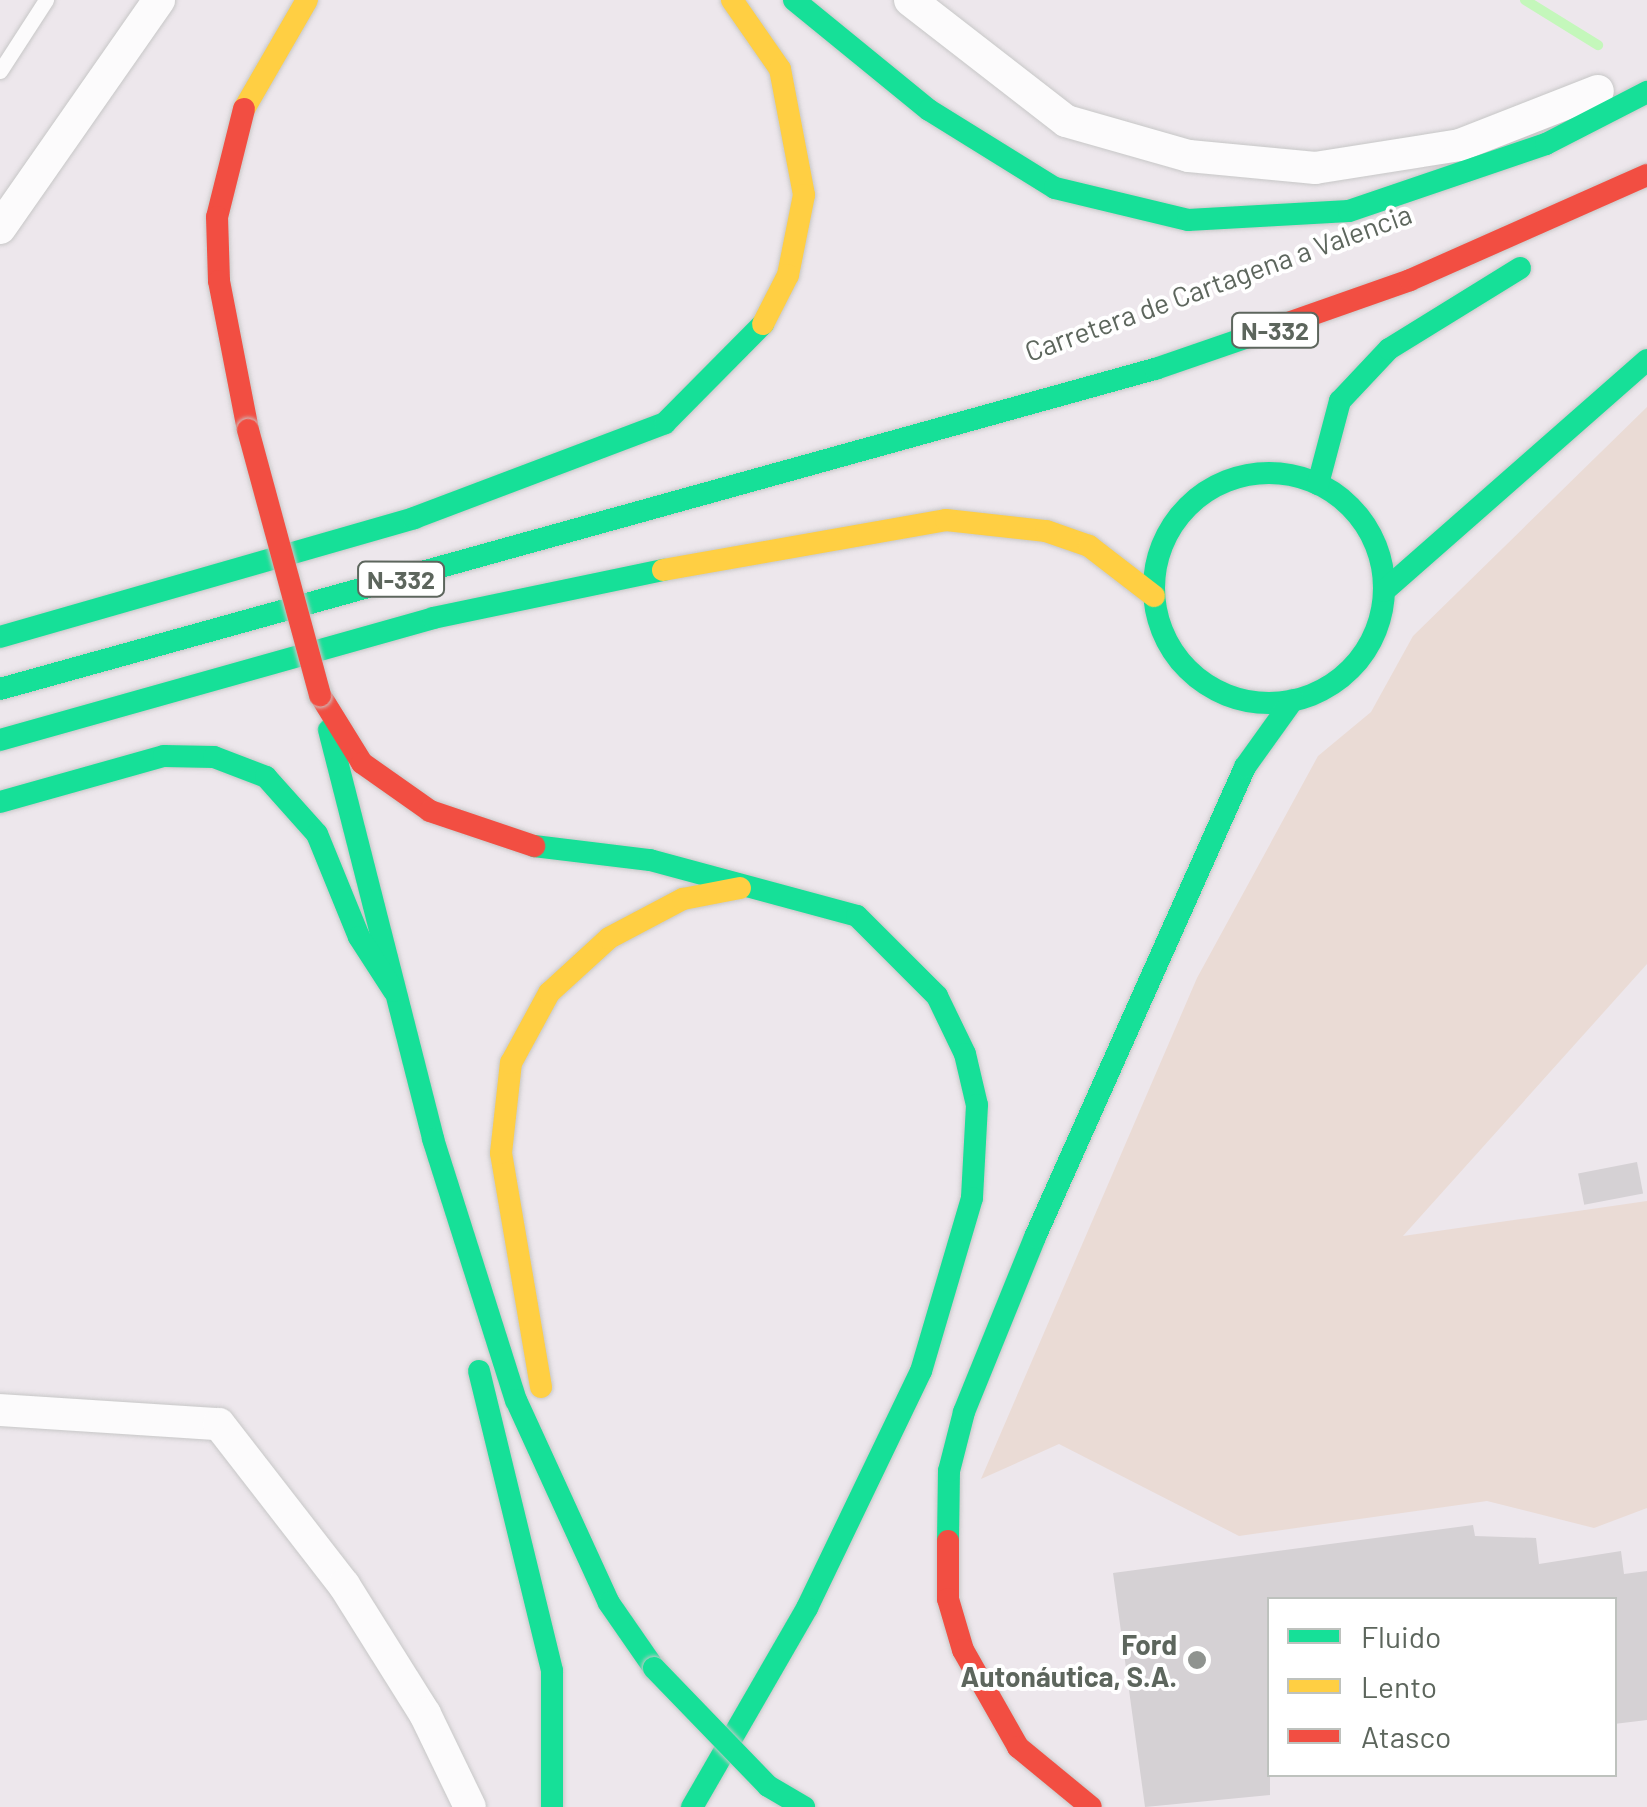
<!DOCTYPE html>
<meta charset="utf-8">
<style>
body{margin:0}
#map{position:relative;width:1647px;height:1807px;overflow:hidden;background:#ede7ec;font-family:Barlow,sans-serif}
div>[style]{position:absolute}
.green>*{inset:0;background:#eadbd5}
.stream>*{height:10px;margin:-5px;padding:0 5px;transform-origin:5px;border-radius:5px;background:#c4f7bb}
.building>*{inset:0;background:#d5d1d4;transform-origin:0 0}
.roads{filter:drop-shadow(0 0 2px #c7c7c7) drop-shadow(0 0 2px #c7c7c7)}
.lane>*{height:15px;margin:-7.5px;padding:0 7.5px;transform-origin:7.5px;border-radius:7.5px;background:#fcfbfc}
.street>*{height:32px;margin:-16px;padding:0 16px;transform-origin:16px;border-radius:16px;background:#fcfbfc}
.fast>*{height:22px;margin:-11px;padding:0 11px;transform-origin:11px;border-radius:11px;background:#16e098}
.fast>.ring{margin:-11px;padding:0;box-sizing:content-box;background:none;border:22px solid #16e098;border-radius:50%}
.slow>*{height:22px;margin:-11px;padding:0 11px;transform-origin:11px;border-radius:11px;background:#ffcf43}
.jam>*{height:22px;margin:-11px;padding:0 11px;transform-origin:11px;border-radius:11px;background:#f24e42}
.bridges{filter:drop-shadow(0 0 2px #c8c8c8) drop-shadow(0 0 2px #c8c8c8)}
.fast-bridge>*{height:22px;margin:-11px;padding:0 11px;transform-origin:11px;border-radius:11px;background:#16e098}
.jam-bridge>*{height:22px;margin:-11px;padding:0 11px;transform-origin:11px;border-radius:11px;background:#f24e42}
.dots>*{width:28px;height:28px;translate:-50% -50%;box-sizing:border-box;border:5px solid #fff;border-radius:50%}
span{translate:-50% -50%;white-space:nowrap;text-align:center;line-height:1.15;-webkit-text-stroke:8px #fff;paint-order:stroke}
.shield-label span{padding:2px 8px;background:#fff;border:2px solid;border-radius:8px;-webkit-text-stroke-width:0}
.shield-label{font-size:25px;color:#5d665d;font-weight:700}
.street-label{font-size:28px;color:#5d665d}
.poi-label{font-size:28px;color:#5d665d;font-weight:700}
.right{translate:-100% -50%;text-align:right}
.legend{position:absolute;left:1267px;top:1597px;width:350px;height:180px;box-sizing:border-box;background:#fff;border:2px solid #bec2be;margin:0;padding:12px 18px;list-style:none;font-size:30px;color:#5d665d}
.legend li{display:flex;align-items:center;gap:20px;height:50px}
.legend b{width:50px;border:2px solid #bec2be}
</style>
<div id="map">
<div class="green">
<i style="clip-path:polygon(1647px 407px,1647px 964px,1403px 1236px,1647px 1201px,1647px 1508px,1594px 1528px,1487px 1501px,1239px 1536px,1059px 1444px,981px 1479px,1197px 978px,1318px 756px,1371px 712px,1413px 636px)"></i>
</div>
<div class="stream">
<i style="left:1525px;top:0;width:86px;rotate:31.7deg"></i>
</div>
<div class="building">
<i style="left:1637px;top:1162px;width:32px;height:60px;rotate:79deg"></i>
<i style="clip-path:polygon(1473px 1525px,1475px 1536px,1536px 1538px,1539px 1564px,1621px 1551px,1624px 1574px,1647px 1571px,1647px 1720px,1614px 1724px,1614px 1600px,1270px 1600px,1270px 1795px,1145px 1807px,1113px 1573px)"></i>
</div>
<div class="roads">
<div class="lane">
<i style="left:0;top:71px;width:85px;rotate:-57.1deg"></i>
</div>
<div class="street">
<i style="left:910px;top:0;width:197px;rotate:37.8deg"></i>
<i style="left:1066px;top:121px;width:128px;rotate:15.9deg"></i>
<i style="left:1189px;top:156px;width:127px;rotate:5.4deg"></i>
<i style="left:1315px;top:168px;width:147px;rotate:-9deg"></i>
<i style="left:1460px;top:145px;width:148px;rotate:-21.4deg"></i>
<i style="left:0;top:228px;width:278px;rotate:-55.1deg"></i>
<i style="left:0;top:1410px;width:219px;rotate:3.7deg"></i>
<i style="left:219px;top:1424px;width:204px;rotate:52.2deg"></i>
<i style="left:344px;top:1585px;width:152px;rotate:57.9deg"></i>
<i style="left:425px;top:1714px;width:103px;rotate:64.2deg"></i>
</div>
<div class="fast">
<i style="left:794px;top:0;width:174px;rotate:39.2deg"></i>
<i style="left:929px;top:110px;width:148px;rotate:31.8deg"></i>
<i style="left:1055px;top:188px;width:137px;rotate:13.5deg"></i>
<i style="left:1188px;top:220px;width:161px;rotate:-3.2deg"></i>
<i style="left:1349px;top:211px;width:208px;rotate:-18.8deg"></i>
<i style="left:1546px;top:144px;width:114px;rotate:-27.2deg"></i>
<i class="ring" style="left:1154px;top:473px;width:208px;height:208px"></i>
<i style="left:1318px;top:484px;width:86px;rotate:-75.2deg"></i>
<i style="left:1340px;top:401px;width:71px;rotate:-46.7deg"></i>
<i style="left:1389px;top:349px;width:154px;rotate:-31.7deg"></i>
<i style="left:1384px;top:591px;width:350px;rotate:-41.3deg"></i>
<i style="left:0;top:637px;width:431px;rotate:-16deg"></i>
<i style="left:414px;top:518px;width:268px;rotate:-20.7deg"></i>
<i style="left:665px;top:423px;width:139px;rotate:-45.3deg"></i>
<i style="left:0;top:689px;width:1199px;rotate:-15.49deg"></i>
<i style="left:1155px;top:369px;width:123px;rotate:-19deg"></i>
<i style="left:329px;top:730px;width:422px;rotate:75.7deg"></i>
<i style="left:433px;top:1139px;width:274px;rotate:72.4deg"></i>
<i style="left:516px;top:1400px;width:223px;rotate:65.4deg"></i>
<i style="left:609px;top:1603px;width:79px;rotate:55.3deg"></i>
<i style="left:0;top:740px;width:450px;rotate:-15.7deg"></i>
<i style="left:433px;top:618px;width:235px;rotate:-11.8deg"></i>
<i style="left:0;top:802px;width:170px;rotate:-15.7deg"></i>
<i style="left:164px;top:756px;width:50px;rotate:1.1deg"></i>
<i style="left:214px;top:757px;width:56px;rotate:21deg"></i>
<i style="left:266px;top:777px;width:76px;rotate:48.2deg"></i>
<i style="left:317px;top:834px;width:111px;rotate:67.8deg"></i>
<i style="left:359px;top:937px;width:64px;rotate:57.1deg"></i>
<i style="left:534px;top:846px;width:117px;rotate:6.9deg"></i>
<i style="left:650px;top:860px;width:214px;rotate:15.1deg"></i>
<i style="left:857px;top:916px;width:113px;rotate:45deg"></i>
<i style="left:937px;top:996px;width:64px;rotate:64.2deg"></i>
<i style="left:965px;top:1054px;width:52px;rotate:76.8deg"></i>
<i style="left:977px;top:1105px;width:93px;rotate:93.1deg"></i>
<i style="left:972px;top:1198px;width:180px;rotate:106.4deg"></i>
<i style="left:921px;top:1371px;width:263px;rotate:115.7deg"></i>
<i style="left:807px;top:1608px;width:230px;rotate:120deg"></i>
<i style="left:479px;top:1371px;width:309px;rotate:76.3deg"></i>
<i style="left:552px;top:1671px;width:136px;rotate:90deg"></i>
<i style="left:948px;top:1541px;width:70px;rotate:-89.2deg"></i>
<i style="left:949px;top:1471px;width:61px;rotate:-75.7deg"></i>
<i style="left:964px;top:1412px;width:189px;rotate:-67.9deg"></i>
<i style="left:1035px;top:1237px;width:515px;rotate:-65.92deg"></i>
<i style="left:1245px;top:767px;width:82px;rotate:-54.4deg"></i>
</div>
<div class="slow">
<i style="left:732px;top:0;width:84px;rotate:55.2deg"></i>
<i style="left:780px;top:69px;width:128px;rotate:79.2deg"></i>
<i style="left:804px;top:195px;width:82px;rotate:101.3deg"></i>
<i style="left:788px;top:275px;width:55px;rotate:117deg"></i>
<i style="left:244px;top:109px;width:126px;rotate:-60deg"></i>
<i style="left:663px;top:570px;width:287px;rotate:-10deg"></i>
<i style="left:946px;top:520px;width:101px;rotate:6.3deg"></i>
<i style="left:1046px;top:531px;width:46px;rotate:19.2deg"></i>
<i style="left:1089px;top:546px;width:82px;rotate:37.6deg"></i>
<i style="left:541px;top:1387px;width:237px;rotate:-99.7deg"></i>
<i style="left:501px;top:1153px;width:91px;rotate:-83.7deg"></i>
<i style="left:511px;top:1063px;width:80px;rotate:-61.5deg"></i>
<i style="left:549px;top:993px;width:81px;rotate:-42.5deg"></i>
<i style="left:609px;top:938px;width:84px;rotate:-27.8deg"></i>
<i style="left:683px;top:899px;width:58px;rotate:-10.9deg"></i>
</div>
<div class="jam">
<i style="left:244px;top:109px;width:111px;rotate:104deg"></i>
<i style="left:217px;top:217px;width:64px;rotate:88.2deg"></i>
<i style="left:219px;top:281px;width:152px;rotate:79deg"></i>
<i style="left:1271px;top:329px;width:147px;rotate:-19.4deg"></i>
<i style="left:1410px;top:280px;width:259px;rotate:-23.9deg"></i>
<i style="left:320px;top:695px;width:80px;rotate:58.3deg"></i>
<i style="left:362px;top:763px;width:83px;rotate:35.2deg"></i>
<i style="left:430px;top:811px;width:110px;rotate:18.6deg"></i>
<i style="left:948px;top:1541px;width:58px;rotate:90deg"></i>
<i style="left:948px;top:1599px;width:53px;rotate:73.6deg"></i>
<i style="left:963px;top:1650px;width:112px;rotate:60.4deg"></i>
<i style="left:1018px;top:1747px;width:94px;rotate:39.4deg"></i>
</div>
</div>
<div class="bridges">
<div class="fast-bridge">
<i style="left:654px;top:1668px;width:164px;rotate:46deg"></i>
<i style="left:768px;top:1786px;width:42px;rotate:30.3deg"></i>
</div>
<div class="jam-bridge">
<i style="left:248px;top:430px;width:275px;rotate:74.8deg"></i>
</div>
</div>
<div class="dots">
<i style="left:1197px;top:1660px;background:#8f938f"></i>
</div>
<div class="shield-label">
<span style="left:1275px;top:330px">N-332</span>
<span style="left:401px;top:579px">N-332</span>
</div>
<div class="street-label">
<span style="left:1218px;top:282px;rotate:-20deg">Carretera de Cartagena a Valencia</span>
</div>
<div class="poi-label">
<span class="right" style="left:1177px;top:1660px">Ford<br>Autonáutica, S.A.</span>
</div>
<ul class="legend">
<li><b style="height:12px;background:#16e098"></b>Fluido</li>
<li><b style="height:12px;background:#ffcf43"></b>Lento</li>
<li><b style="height:12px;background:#f24e42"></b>Atasco</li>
</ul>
</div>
